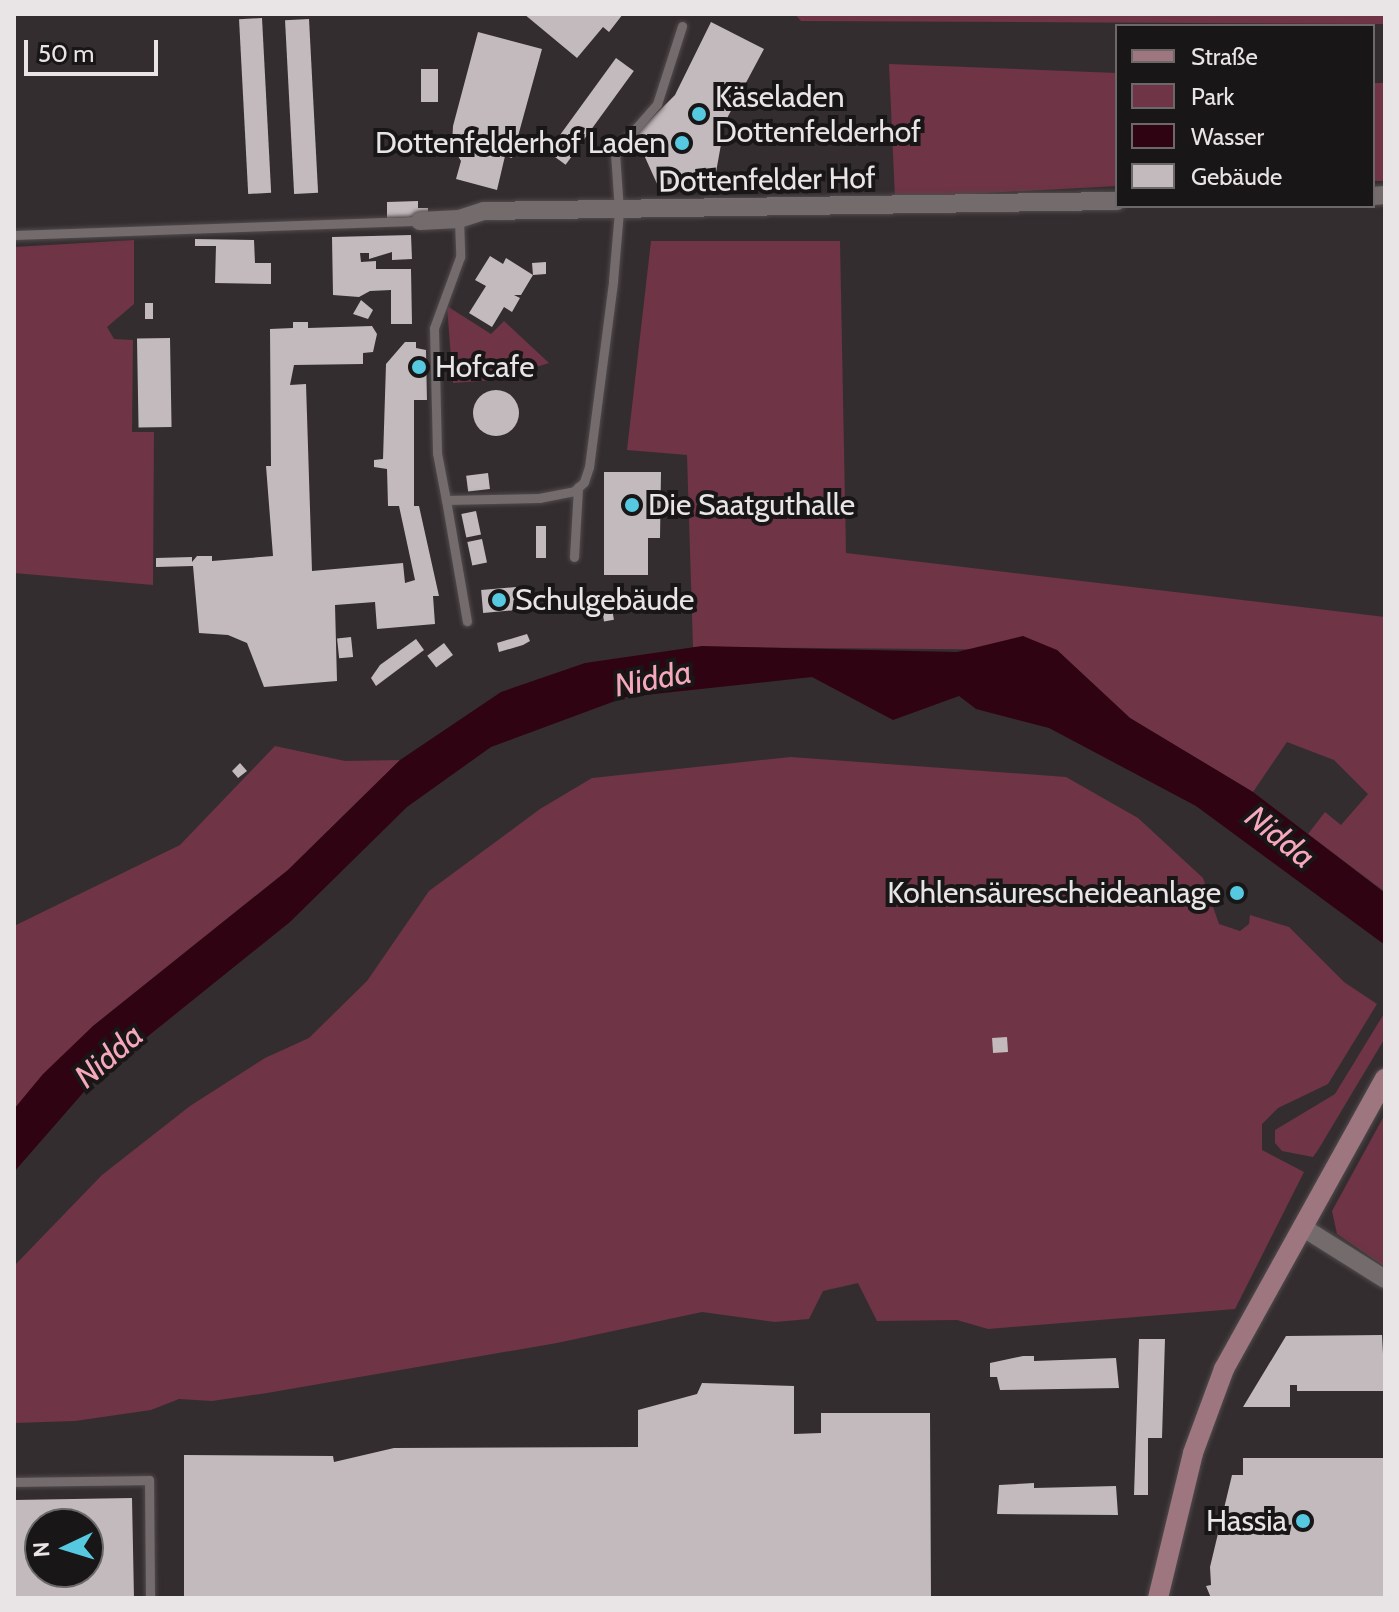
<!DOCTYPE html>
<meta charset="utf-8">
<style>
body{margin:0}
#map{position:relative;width:1399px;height:1612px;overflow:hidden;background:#342d2f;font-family:Cabin,sans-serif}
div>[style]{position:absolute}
.green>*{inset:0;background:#6f3445;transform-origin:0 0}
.water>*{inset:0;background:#300313}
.building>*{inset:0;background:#c2babc;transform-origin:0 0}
.round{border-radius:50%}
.roads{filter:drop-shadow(0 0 2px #514b4d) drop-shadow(0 0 2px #514b4d)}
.lane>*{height:9px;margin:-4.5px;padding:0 4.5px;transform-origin:4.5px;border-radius:4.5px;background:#736b6c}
.street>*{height:18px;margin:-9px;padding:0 9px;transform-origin:9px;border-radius:9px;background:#736b6c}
.secondary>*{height:20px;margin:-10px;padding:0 10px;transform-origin:10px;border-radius:10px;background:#9d7680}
.dots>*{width:22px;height:22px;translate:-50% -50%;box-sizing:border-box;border:4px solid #191617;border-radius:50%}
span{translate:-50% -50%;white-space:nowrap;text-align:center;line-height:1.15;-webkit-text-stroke:8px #191617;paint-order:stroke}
.poi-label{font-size:30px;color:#e9e4e5}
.left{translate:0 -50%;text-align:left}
.right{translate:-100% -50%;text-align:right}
.street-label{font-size:30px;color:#e9e4e5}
.water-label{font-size:32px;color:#f5a8bb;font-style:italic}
.frame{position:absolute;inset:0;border:16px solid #e9e4e5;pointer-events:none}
.legend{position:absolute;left:1115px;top:24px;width:260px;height:184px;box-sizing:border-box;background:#191617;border:2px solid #6c6869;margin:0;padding:10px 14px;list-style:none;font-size:24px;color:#e9e4e5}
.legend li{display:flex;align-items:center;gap:16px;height:40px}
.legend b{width:40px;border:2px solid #6c6869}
.north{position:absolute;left:24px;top:1508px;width:80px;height:80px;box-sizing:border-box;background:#191617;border:2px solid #6c6869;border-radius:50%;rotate:266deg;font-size:22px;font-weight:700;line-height:32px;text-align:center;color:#e9e4e5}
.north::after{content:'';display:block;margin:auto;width:28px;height:36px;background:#56c9e1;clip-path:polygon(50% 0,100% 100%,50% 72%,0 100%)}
.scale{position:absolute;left:24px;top:40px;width:134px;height:36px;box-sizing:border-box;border:4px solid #e9e4e5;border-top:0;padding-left:10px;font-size:24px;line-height:28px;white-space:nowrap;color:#e9e4e5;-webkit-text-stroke:6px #191617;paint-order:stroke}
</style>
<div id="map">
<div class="green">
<i style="clip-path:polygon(795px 14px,1385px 14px,1385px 24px,801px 21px)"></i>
<i style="clip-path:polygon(889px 64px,1117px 73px,1117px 186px,895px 198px)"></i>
<i style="left:1373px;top:83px;width:12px;height:98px"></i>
<i style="clip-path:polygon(134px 240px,134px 304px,107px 327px,114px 339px,133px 340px,132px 432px,154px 432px,153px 585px,14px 573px,14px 247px)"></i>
<i style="clip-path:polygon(651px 241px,840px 241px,846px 553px,1385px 617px,1385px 892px,1308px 834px,1325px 812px,1341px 825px,1368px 794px,1334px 760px,1287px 742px,1253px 792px,1130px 718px,1057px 650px,693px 647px,687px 455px,627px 450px)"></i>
<i style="clip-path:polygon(447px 306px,491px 334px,504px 321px,549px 363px,494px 380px,453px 383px)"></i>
<i style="clip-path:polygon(275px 746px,345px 761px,400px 760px,288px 870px,93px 1026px,14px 1109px,14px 926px,180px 845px)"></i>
<i style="clip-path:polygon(791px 757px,1066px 777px,1138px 818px,1203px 878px,1219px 924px,1240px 931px,1249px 924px,1250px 915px,1289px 927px,1344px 982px,1377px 1004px,1328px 1084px,1278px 1108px,1262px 1124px,1262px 1150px,1304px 1172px,1235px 1309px,988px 1329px,957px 1320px,877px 1321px,858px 1283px,823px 1291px,809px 1319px,775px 1322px,702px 1312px,557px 1343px,267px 1393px,212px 1401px,179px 1399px,151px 1410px,75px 1421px,14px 1423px,14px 1266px,102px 1175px,190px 1106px,265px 1058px,309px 1038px,367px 981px,429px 891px,540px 809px,592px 778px)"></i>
<i style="clip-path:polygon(1385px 1012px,1385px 1038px,1318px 1150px,1313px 1157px,1282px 1151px,1275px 1143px,1275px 1130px,1335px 1094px)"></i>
<i style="clip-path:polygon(1385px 1114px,1385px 1267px,1337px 1234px,1332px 1211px)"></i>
</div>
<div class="water">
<i style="clip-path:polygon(1023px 636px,1057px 650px,1130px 718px,1253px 792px,1385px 893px,1385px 945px,1196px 806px,1049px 728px,976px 709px,959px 696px,893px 720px,812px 677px,626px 697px,491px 747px,407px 807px,290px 922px,96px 1078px,14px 1172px,14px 1109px,43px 1074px,93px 1026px,288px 870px,400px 760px,501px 692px,585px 663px,702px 646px,957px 652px)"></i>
</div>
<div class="building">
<i style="clip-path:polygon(524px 14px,623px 14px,609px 32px,603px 27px,577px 58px)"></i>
<i style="left:262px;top:18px;width:175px;height:23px;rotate:87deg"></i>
<i style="left:309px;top:19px;width:174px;height:24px;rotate:87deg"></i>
<i style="clip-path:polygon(711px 22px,764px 49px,725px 122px,715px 178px,658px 186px,635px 135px,675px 95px)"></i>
<i style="clip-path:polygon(478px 32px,542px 49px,512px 158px,505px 156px,497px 190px,456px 179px,461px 161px,452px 146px,453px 126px)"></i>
<i style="left:616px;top:58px;width:22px;height:116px;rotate:36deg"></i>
<i style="left:421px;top:69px;width:17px;height:33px"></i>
<i style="clip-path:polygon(418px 201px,418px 208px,428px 208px,428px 216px,387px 218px,387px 202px)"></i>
<i style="clip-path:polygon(411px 235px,412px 259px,392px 260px,392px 252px,369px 259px,369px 253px,360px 253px,361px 262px,376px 261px,376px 269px,411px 269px,412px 324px,391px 324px,391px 290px,370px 291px,359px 297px,333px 295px,332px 237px)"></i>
<i style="clip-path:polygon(195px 239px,254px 240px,255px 263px,271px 263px,271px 284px,215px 283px,216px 246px,195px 246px)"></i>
<i style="clip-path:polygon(490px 256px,503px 264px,506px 258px,533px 275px,532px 263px,546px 262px,546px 274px,533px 275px,521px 295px,514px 295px,520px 298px,512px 312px,504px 307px,492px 327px,469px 313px,486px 286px,475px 280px)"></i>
<i style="clip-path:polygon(361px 300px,373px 310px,368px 319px,353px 314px)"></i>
<i style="left:153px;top:303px;width:16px;height:8px;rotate:90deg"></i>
<i style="clip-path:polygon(293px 322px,308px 322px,308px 328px,372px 326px,377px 334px,373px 352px,363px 353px,363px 364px,294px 365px,290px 385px,306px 384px,312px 571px,403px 563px,405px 583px,415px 580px,399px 506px,388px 506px,387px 469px,374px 467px,374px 460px,383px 459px,386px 364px,405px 342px,416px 342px,416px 348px,426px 350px,427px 400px,414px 400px,414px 506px,419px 506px,439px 596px,433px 596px,435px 624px,377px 629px,375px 602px,335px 605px,337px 681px,264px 687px,247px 643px,228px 635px,199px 633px,193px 566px,156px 567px,156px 558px,192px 557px,192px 562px,197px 556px,212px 556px,212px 561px,273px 556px,266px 466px,271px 466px,270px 329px,293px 328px)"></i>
<i style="left:170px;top:338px;width:89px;height:33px;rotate:89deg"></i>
<i class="round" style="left:473px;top:390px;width:46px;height:46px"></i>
<i style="clip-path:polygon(604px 472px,661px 472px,660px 538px,648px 538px,648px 575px,604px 575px)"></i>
<i style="left:488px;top:473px;width:16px;height:22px;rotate:83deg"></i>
<i style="left:476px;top:511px;width:24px;height:15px;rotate:78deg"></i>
<i style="left:536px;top:526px;width:10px;height:32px"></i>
<i style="left:482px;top:539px;width:24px;height:15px;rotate:78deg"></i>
<i style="left:516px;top:587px;width:23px;height:35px;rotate:85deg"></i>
<i style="left:612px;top:608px;width:12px;height:10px;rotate:81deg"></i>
<i style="clip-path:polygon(527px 634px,530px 641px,523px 645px,499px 652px,497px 643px)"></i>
<i style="left:351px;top:637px;width:20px;height:14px;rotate:84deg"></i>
<i style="clip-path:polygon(416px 639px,424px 650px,376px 686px,371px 678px,380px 665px)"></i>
<i style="left:444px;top:643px;width:15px;height:21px;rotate:53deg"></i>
<i style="clip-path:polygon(240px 763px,247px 771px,238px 778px,232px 771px)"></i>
<i style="left:1234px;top:883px;width:18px;height:11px;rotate:38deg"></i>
<i style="left:1007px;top:1037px;width:15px;height:15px;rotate:86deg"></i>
<i style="clip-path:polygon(1382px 1335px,1385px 1391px,1297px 1391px,1297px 1385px,1290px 1385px,1290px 1407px,1243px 1407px,1286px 1336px)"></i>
<i style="clip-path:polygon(1139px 1339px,1165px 1339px,1162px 1438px,1148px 1438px,1148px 1495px,1134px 1495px)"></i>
<i style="clip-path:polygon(1023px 1356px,1034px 1356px,1034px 1361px,1116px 1358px,1119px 1388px,1000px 1390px,997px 1377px,990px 1377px,990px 1363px)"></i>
<i style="clip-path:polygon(702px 1383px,794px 1386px,794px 1434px,821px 1433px,821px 1413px,930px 1413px,931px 1598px,184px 1598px,184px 1455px,333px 1456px,334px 1462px,394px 1448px,638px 1447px,638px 1410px,697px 1394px)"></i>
<i style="clip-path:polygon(1243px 1458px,1385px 1458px,1385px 1598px,1211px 1598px,1206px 1586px,1211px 1585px,1210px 1567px,1232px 1475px,1243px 1475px)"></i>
<i style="clip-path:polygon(1034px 1483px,1034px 1488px,1116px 1486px,1118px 1515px,997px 1514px,999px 1485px)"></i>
<i style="clip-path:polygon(evenodd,132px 1498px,134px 1598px,14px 1598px,14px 1500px,132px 1498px,40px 1524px,88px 1524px,88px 1572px,40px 1572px,40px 1524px)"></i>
</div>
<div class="roads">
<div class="lane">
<i style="left:459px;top:219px;width:38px;rotate:88deg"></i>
<i style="left:460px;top:257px;width:76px;rotate:110.1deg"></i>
<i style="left:434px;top:328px;width:125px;rotate:88.6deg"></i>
<i style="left:437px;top:453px;width:48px;rotate:79.2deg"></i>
<i style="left:446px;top:500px;width:93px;rotate:-1.2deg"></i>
<i style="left:539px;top:498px;width:36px;rotate:-11deg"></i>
<i style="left:574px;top:491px;width:13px;rotate:-42deg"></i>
<i style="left:584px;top:482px;width:16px;rotate:-72deg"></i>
<i style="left:589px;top:467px;width:188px;rotate:-82.6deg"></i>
<i style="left:613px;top:281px;width:70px;rotate:-85.1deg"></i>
<i style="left:619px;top:211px;width:59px;rotate:-93.9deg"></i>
<i style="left:615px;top:152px;width:64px;rotate:-48.8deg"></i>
<i style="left:657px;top:104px;width:82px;rotate:-72.2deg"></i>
<i style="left:14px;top:235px;width:406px;rotate:-2deg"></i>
<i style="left:446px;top:500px;width:123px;rotate:80.2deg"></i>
<i style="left:574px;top:557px;width:70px;rotate:-86.7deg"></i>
<i style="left:14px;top:1482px;width:135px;rotate:-0.8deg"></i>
<i style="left:149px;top:1480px;width:118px;rotate:89.5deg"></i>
</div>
<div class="street">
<i style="left:1373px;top:196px;width:12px;rotate:-5deg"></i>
<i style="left:420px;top:221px;width:39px;rotate:-3deg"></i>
<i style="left:459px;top:219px;width:26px;rotate:-18deg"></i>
<i style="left:484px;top:211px;width:633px;rotate:-0.91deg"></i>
<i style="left:1302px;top:1227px;width:98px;rotate:32.1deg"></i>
</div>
<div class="secondary">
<i style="left:1158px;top:1598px;width:149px;rotate:-76.4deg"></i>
<i style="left:1193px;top:1453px;width:90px;rotate:-69.7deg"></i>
<i style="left:1224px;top:1369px;width:332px;rotate:-61deg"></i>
</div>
</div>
<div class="dots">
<i style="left:699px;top:114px;background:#56c9e1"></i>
<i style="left:682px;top:143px;background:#56c9e1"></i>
<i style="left:419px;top:367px;background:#56c9e1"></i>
<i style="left:632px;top:505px;background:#56c9e1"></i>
<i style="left:499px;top:600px;background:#56c9e1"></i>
<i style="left:1237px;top:893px;background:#56c9e1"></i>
<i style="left:1303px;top:1521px;background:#56c9e1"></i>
</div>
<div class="poi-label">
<span class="left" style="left:715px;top:114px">Käseladen<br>Dottenfelderhof</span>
<span class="right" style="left:666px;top:143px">Dottenfelderhof Laden</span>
<span class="left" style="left:435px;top:367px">Hofcafe</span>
<span class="left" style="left:648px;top:505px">Die Saatguthalle</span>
<span class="left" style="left:515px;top:600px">Schulgebäude</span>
<span class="right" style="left:1221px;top:893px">Kohlensäurescheideanlage</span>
<span class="right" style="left:1287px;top:1521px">Hassia</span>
</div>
<div class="street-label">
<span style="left:767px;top:180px;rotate:-1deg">Dottenfelder Hof</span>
</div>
<div class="water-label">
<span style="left:653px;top:679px;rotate:-11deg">Nidda</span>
<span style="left:1280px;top:837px;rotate:39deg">Nidda</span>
<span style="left:109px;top:1056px;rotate:-41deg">Nidda</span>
</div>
<div class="frame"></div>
<ul class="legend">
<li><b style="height:10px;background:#9d7680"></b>Straße</li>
<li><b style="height:22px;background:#6f3445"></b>Park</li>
<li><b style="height:22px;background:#300313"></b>Wasser</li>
<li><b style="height:22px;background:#c2babc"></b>Gebäude</li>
</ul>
<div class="north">N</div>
<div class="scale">50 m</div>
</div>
